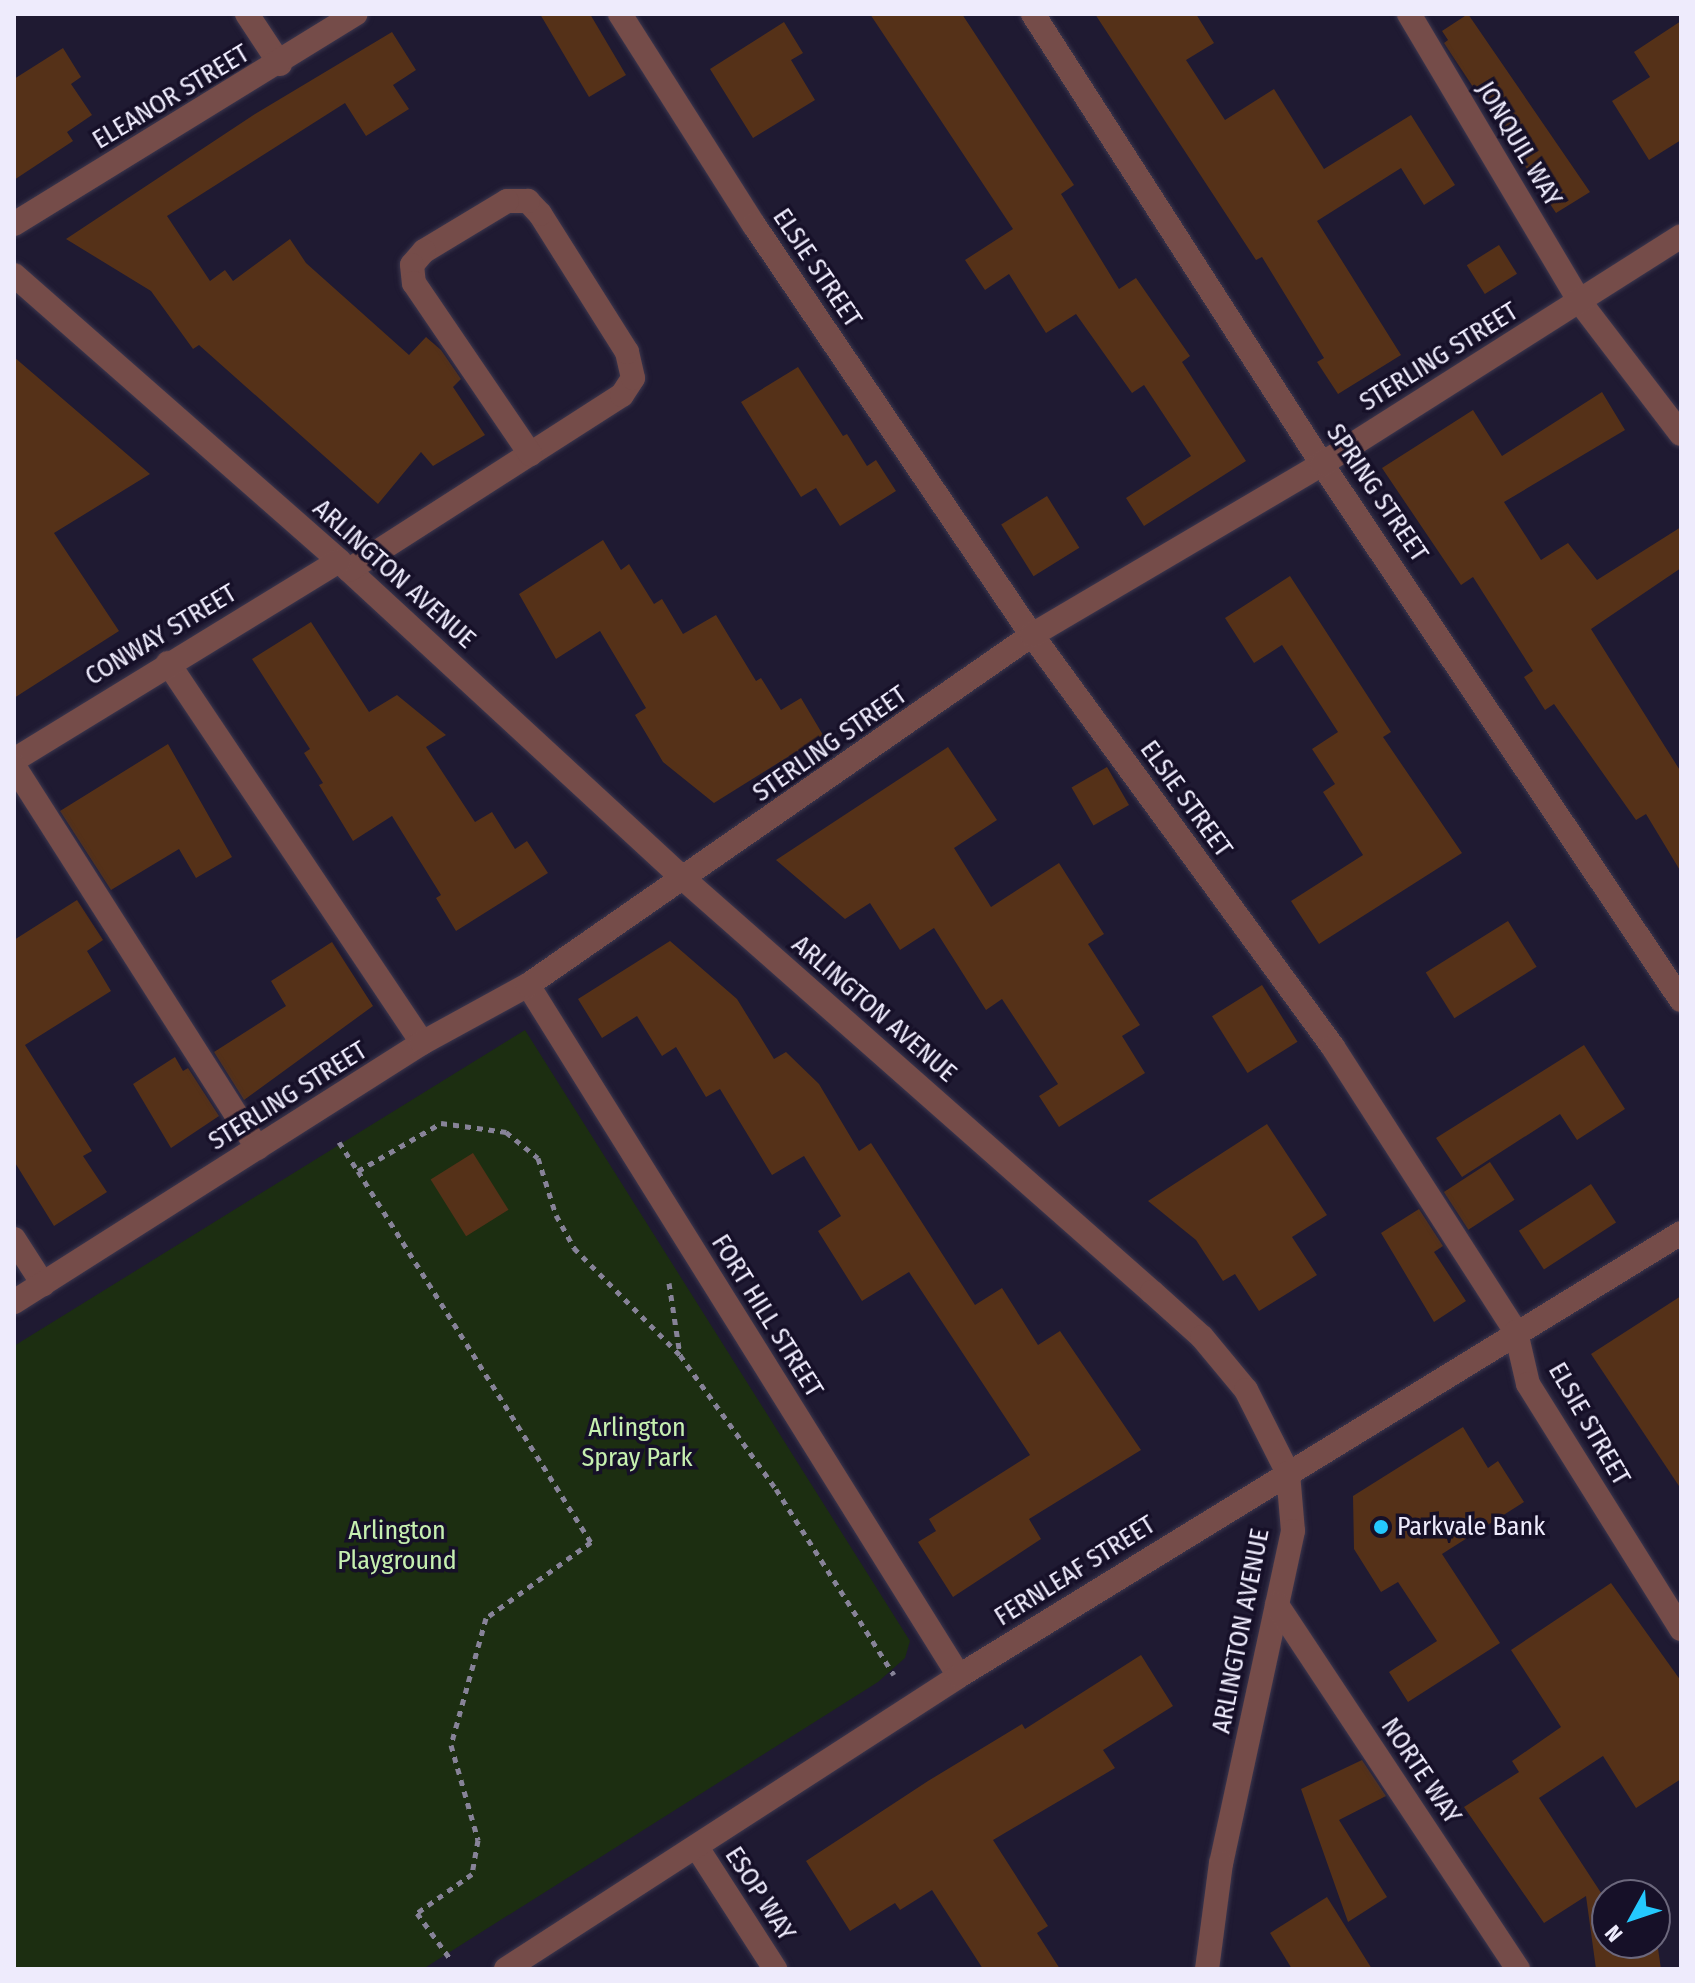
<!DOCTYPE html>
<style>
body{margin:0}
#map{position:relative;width:1695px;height:1983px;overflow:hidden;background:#1f1a32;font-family:"Fira Sans Condensed",sans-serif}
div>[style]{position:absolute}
.green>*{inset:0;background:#1c2e11}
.building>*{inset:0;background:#553118;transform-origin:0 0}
.path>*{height:5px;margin-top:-2.5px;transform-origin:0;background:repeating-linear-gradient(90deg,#878398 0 6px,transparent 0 12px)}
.roads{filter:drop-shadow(0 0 2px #3c374e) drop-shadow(0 0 2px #3c374e)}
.minor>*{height:24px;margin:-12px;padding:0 12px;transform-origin:12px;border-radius:12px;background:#754c49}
.dots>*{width:22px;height:22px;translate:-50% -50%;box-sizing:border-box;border:4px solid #161028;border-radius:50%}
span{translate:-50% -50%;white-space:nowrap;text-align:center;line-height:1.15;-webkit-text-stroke:7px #161028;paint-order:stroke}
.street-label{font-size:26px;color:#eeebfc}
.park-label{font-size:26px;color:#c6f0b0}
.poi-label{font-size:26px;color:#eeebfc}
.left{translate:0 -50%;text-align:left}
.frame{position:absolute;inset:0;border:16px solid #eeebfc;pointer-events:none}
.north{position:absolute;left:1591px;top:1879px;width:80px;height:80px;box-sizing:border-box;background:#161028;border:2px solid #6c687d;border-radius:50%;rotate:230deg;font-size:22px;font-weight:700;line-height:32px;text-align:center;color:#eeebfc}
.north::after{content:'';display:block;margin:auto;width:28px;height:36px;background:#24c9fe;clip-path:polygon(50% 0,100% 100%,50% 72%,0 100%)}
</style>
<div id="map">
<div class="green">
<i style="clip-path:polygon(525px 1030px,910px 1641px,905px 1658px,878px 1682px,423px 1969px,14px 1969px,14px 1346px)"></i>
</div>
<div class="building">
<i style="clip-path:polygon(540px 14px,590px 14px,626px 75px,589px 97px)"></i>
<i style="clip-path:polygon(870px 14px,962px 14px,1074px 185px,1061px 194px,1119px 289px,1136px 278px,1190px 356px,1182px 362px,1246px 461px,1144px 526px,1126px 498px,1191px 456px,1144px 385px,1132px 393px,1076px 314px,1046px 333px,1009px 274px,985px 290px,965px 260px,1013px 229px)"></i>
<i style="clip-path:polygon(1095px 14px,1196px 14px,1214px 43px,1186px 60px,1225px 120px,1274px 89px,1324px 169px,1411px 115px,1455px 185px,1424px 205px,1401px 168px,1317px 221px,1401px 355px,1338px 394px,1317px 362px,1324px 358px,1262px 257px,1256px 260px)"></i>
<i style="clip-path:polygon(1468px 14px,1590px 192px,1556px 213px,1444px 43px,1448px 40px,1442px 31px)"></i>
<i style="clip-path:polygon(1681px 21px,1681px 140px,1649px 160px,1612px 101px,1650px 77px,1634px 52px)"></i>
<i style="clip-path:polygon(784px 22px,803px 53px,791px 60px,815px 100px,753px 138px,710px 69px)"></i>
<i style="clip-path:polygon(392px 32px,416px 70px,393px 85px,409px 109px,366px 136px,345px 103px,167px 216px,210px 281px,225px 270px,233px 281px,290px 239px,306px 263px,409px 355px,426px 337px,441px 350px,461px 379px,453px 387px,485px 435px,433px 466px,421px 452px,378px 504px,199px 345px,193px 349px,151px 291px,66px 239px,255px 114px)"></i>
<i style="clip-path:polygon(63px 48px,81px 77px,71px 84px,92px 115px,67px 132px,73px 141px,14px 180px,14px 79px)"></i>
<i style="left:1499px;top:245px;width:34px;height:38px;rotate:58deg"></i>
<i style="clip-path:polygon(14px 357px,150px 474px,54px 533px,119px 631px,14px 698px)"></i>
<i style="clip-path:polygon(798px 367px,843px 436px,847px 434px,867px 466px,876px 460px,896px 491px,840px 526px,816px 488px,801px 497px,741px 402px)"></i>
<i style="clip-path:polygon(1602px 392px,1625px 430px,1504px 502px,1541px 560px,1568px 543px,1597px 580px,1681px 527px,1681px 568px,1591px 629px,1681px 772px,1681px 872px,1646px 814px,1636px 820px,1554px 704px,1545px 710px,1524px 677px,1533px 671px,1473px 577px,1461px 585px,1382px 468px,1473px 410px,1502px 456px)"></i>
<i style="left:1047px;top:496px;width:61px;height:54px;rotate:58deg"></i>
<i style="clip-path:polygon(603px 540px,621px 570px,629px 564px,654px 604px,662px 599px,683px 634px,716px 615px,756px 681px,761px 678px,781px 710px,801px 698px,823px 735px,714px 803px,663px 762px,635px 715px,646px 708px,600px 631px,556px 659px,519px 594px)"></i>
<i style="clip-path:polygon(1290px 576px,1391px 732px,1383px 737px,1462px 853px,1319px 944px,1291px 901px,1363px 855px,1323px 792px,1335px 784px,1312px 749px,1338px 732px,1282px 645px,1254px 663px,1225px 618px)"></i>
<i style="clip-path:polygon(311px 622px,369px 712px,397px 695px,446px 735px,426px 747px,475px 822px,492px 812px,515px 849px,527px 841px,548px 873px,456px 931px,436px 898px,441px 895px,392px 816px,353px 841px,319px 785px,323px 783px,304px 753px,310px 749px,252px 659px)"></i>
<i style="clip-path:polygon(168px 744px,232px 857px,196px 878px,179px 849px,111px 890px,60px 811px)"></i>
<i style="clip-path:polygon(948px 747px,997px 820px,954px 848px,991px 907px,1059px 863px,1104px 934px,1088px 944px,1140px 1025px,1122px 1036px,1145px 1073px,1059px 1127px,1039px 1096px,1058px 1084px,1002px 999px,986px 1010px,934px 928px,900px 950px,870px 903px,845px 919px,776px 860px)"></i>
<i style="left:1107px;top:767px;width:44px;height:41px;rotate:60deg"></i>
<i style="clip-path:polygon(77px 900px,103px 940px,87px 951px,111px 991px,25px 1045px,92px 1151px,83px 1156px,107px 1192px,54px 1226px,14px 1161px,14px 940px)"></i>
<i style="left:1508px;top:921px;width:54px;height:97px;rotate:58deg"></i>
<i style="clip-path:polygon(670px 941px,737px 999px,774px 1059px,786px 1052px,819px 1084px,859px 1151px,871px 1143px,975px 1305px,1002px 1288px,1038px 1345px,1060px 1331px,1141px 1450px,1029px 1519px,1041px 1539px,953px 1597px,918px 1542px,936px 1531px,929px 1519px,1030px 1455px,909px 1272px,862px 1301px,818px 1231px,841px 1216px,804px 1156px,772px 1175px,720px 1089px,706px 1097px,676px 1047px,662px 1056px,637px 1016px,602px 1038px,578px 999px)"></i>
<i style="clip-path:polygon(332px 942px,373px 1006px,244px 1100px,214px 1052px,286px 1006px,271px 981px)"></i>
<i style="left:1262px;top:985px;width:67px;height:59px;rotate:58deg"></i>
<i style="clip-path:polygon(1584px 1045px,1625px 1109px,1577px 1140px,1560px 1114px,1462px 1177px,1436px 1138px)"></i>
<i style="clip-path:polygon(175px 1057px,183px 1071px,188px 1068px,219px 1116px,171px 1148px,133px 1084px)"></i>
<i style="clip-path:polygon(1267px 1124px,1327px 1215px,1292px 1237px,1317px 1275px,1259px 1311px,1235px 1274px,1223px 1281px,1196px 1240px,1148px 1201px)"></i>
<i style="left:473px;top:1153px;width:67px;height:50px;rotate:58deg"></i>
<i style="left:1490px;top:1162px;width:45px;height:55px;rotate:57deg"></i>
<i style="left:1591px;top:1184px;width:46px;height:86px;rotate:57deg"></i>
<i style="clip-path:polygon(1419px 1209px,1443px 1246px,1434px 1252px,1466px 1301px,1434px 1322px,1381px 1233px)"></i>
<i style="clip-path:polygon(1681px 1296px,1681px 1489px,1591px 1354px)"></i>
<i style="clip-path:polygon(1463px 1427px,1488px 1468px,1498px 1461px,1524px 1502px,1442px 1554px,1500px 1643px,1408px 1702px,1389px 1672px,1437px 1641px,1398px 1582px,1381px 1592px,1354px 1549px,1353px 1496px)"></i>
<i style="clip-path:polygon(1611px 1583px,1681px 1681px,1681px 1779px,1636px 1808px,1603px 1756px,1539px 1798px,1607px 1902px,1607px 1943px,1655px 1943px,1655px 1928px,1661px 1969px,1596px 1969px,1586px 1896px,1544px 1923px,1464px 1807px,1519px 1772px,1512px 1761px,1561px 1727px,1511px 1650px)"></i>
<i style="clip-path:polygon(1141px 1655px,1173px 1706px,1103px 1750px,1115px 1768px,993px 1840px,1048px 1926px,1037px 1933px,1060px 1969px,983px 1969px,932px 1890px,900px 1910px,895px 1903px,850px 1931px,806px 1861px,928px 1781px,1022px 1724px,1025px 1729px)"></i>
<i style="clip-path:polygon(1362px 1760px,1386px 1796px,1339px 1820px,1387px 1897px,1348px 1922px,1301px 1789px)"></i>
<i style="clip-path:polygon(1327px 1897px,1372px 1969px,1292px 1969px,1270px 1933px)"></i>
</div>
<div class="path">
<i style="left:339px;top:1142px;width:35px;rotate:57deg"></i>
<i style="left:358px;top:1171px;width:96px;rotate:-30deg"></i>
<i style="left:441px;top:1123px;width:66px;rotate:7.9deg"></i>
<i style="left:506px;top:1132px;width:41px;rotate:39.1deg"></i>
<i style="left:538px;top:1158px;width:60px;rotate:72.5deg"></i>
<i style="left:556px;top:1215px;width:38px;rotate:61deg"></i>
<i style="left:574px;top:1248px;width:151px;rotate:45.3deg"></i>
<i style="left:358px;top:1171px;width:438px;rotate:57.9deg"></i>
<i style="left:591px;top:1542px;width:130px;rotate:144.1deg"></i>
<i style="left:486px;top:1618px;width:132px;rotate:105.4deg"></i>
<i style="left:451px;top:1745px;width:99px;rotate:74.1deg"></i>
<i style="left:478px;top:1840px;width:35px;rotate:100deg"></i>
<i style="left:472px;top:1874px;width:67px;rotate:144.7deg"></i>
<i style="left:417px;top:1913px;width:58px;rotate:54.1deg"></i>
<i style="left:669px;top:1283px;width:73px;rotate:81.3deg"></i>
<i style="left:680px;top:1355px;width:165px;rotate:54.4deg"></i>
<i style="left:776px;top:1489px;width:220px;rotate:57.6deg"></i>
</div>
<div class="roads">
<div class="minor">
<i style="left:247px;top:14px;width:60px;rotate:56.6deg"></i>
<i style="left:620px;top:14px;width:250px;rotate:57.6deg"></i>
<i style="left:754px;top:225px;width:495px;rotate:55.9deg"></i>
<i style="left:1032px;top:635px;width:510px;rotate:53.85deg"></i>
<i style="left:1333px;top:1047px;width:339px;rotate:57.3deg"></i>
<i style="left:1516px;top:1332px;width:53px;rotate:77deg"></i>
<i style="left:1528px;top:1384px;width:289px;rotate:58deg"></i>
<i style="left:1033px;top:14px;width:535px;rotate:57.29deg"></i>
<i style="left:1322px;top:464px;width:645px;rotate:56.19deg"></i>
<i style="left:1409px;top:14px;width:335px;rotate:59.3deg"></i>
<i style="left:1580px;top:302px;width:166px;rotate:52.6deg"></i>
<i style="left:14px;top:224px;width:401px;rotate:-31.6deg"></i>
<i style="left:14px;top:275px;width:433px;rotate:41.3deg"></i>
<i style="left:339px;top:561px;width:471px;rotate:42.7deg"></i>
<i style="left:685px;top:880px;width:623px;rotate:41.42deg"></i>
<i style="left:1152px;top:1292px;width:67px;rotate:42deg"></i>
<i style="left:1202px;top:1337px;width:69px;rotate:50.3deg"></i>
<i style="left:1246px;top:1390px;width:93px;rotate:63.2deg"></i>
<i style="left:1288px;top:1473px;width:58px;rotate:85.1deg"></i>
<i style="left:1293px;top:1531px;width:340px;rotate:102.2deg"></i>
<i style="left:1221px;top:1863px;width:107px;rotate:97.5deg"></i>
<i style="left:349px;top:570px;width:215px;rotate:-32.7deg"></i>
<i style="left:530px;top:454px;width:109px;rotate:-32.7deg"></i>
<i style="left:622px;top:395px;width:20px;rotate:-57deg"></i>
<i style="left:633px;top:378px;width:27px;rotate:-103deg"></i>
<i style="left:627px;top:352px;width:163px;rotate:-122.2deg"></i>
<i style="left:540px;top:214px;width:18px;rotate:-133deg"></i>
<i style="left:528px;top:201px;width:21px;rotate:180deg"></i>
<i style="left:507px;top:201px;width:97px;rotate:148.9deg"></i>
<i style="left:424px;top:251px;width:18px;rotate:131deg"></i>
<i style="left:412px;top:265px;width:18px;rotate:84deg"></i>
<i style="left:414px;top:283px;width:207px;rotate:55.8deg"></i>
<i style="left:168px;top:663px;width:457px;rotate:56.2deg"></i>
<i style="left:14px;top:760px;width:381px;rotate:-31.5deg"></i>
<i style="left:14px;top:766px;width:453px;rotate:57.5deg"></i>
<i style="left:528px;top:985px;width:814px;rotate:58.05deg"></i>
<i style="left:14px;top:1239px;width:54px;rotate:57.2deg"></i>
<i style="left:14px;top:1302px;width:483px;rotate:-32.4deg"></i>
<i style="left:422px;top:1043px;width:121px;rotate:-28.7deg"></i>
<i style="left:528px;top:985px;width:614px;rotate:-34.78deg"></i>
<i style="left:1032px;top:635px;width:337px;rotate:-30.5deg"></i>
<i style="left:1322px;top:464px;width:425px;rotate:-32.4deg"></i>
<i style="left:1277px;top:1605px;width:437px;rotate:56.5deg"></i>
<i style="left:698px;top:1849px;width:143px;rotate:57.3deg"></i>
<i style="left:506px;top:1969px;width:539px;rotate:-32.89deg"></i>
<i style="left:959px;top:1676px;width:847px;rotate:-31.53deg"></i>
</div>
</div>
<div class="dots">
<i style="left:1381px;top:1527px;background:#24c9fe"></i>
</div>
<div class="street-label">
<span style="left:171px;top:97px;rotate:-31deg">ELEANOR STREET</span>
<span style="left:1519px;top:144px;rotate:59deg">JONQUIL WAY</span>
<span style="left:817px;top:268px;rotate:56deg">ELSIE STREET</span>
<span style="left:1439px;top:357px;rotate:-32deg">STERLING STREET</span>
<span style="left:1377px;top:493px;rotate:56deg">SPRING STREET</span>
<span style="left:394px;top:574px;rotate:42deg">ARLINGTON AVENUE</span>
<span style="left:161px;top:635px;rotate:-31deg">CONWAY STREET</span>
<span style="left:830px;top:744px;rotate:-35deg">STERLING STREET</span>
<span style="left:1186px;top:799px;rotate:54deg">ELSIE STREET</span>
<span style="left:874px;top:1009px;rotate:41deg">ARLINGTON AVENUE</span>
<span style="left:288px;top:1096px;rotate:-32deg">STERLING STREET</span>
<span style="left:767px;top:1316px;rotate:58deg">FORT HILL STREET</span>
<span style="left:1589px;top:1424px;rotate:60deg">ELSIE STREET</span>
<span style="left:1075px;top:1571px;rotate:-32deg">FERNLEAF STREET</span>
<span style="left:1241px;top:1631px;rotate:-79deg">ARLINGTON AVENUE</span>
<span style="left:1421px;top:1771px;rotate:56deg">NORTE WAY</span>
<span style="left:760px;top:1894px;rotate:57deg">ESOP WAY</span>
</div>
<div class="park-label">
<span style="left:637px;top:1443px">Arlington<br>Spray Park</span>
<span style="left:397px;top:1546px">Arlington<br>Playground</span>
</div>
<div class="poi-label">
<span class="left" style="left:1397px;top:1527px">Parkvale Bank</span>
</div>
<div class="frame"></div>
<div class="north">N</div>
</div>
